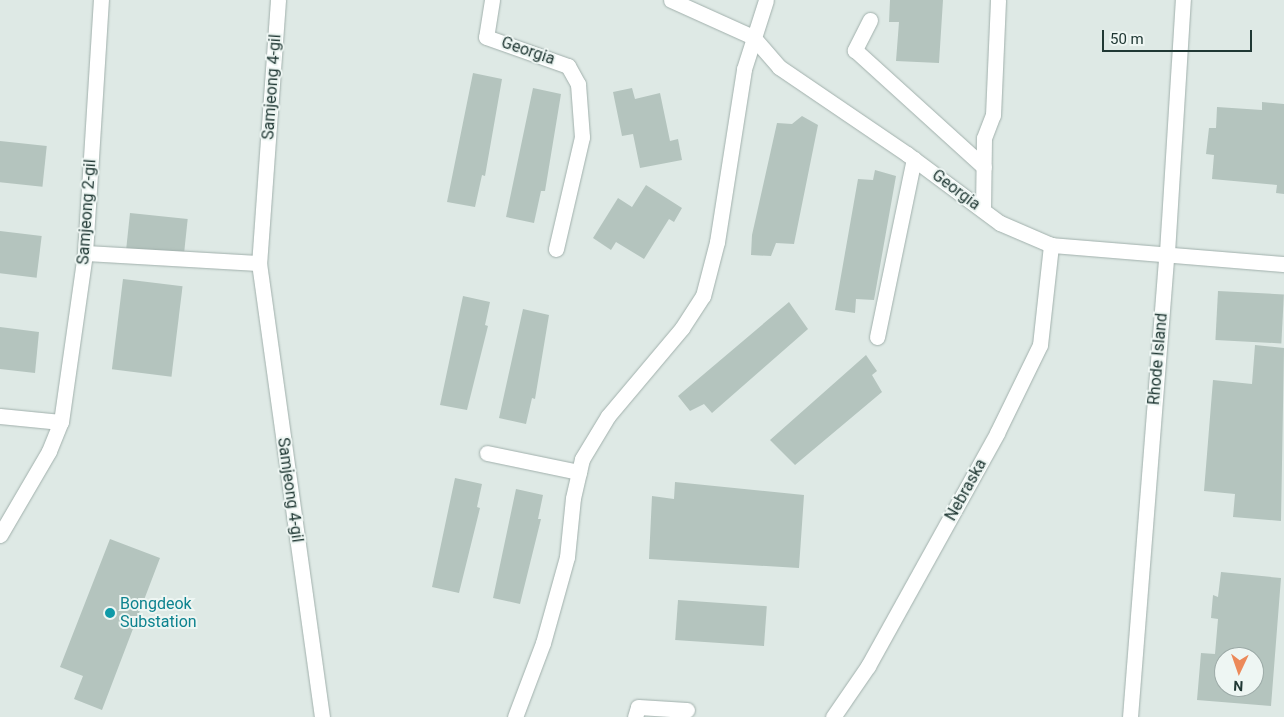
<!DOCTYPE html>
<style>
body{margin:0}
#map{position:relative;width:1284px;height:717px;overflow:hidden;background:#dee9e5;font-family:Roboto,sans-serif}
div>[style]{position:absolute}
.building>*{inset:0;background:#b4c4be;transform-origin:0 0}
.roads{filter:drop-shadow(0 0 1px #a1b0ac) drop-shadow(0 0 1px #a1b0ac)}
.minor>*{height:15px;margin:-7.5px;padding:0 7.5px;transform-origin:7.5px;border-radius:7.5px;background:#fff}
.dots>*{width:14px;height:14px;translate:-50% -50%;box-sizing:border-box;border:2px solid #eef6f3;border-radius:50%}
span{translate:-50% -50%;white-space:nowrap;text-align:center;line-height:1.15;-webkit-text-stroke:4px #eef6f3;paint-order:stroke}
.street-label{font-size:16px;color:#203834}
.culture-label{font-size:16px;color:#0d838f}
.left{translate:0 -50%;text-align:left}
.north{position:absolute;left:1214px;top:647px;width:50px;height:50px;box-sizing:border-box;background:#eef6f3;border:1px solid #9caaa7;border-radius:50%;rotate:183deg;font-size:14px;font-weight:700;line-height:20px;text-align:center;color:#203834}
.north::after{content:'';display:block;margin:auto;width:18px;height:22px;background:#ec8959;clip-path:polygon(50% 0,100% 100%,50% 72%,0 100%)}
.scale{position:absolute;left:1102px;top:30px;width:150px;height:22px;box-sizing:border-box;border:2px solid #203834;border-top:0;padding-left:6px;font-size:15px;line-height:18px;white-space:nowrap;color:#203834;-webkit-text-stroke:4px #eef6f3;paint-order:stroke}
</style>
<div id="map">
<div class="building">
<i style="clip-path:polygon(890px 0,943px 0,939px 63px,896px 61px,899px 22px,889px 22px)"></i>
<i style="clip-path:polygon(473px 73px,502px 79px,485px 176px,482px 175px,475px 207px,447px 202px)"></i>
<i style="clip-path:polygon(533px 88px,561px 94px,545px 191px,541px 191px,534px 223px,506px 217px)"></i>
<i style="clip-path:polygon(632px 88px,635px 99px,660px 93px,670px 141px,678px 139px,682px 160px,640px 168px,633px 134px,622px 136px,613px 92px)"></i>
<i style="clip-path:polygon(1262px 102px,1284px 104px,1284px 194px,1276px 193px,1277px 185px,1212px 179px,1214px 155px,1206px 154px,1209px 128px,1216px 128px,1217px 107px,1262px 110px)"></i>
<i style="clip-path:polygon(802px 116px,818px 125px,794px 244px,776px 243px,771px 256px,751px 255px,752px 235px,777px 123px,792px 124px)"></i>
<i style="left:0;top:141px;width:47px;height:41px;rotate:6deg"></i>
<i style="clip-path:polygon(875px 170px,896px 176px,874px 300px,856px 299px,855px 313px,835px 310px,858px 179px,873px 180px)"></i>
<i style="clip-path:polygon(646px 185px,682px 208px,674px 222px,669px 219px,644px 259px,616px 242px,611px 250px,593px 238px,618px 198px,632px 207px)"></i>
<i style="left:130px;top:213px;width:58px;height:37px;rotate:6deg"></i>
<i style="left:0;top:231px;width:42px;height:42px;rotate:7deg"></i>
<i style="left:123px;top:279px;width:60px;height:91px;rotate:7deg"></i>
<i style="left:1218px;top:291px;width:66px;height:49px;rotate:3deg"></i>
<i style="clip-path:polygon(463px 296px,490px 302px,485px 325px,488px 326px,467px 410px,440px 405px)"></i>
<i style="clip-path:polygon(789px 302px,808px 329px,712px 413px,704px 404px,690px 411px,678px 396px)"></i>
<i style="clip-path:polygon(523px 309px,549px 315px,535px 399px,532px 398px,526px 424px,499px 418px)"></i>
<i style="clip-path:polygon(0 327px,39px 332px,35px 373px,0 369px)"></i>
<i style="clip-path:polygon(1255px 345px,1284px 348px,1281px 521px,1233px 517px,1235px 494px,1204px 491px,1213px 380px,1252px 384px)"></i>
<i style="clip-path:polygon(866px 355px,877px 371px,872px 375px,882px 392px,795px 465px,770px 440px)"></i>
<i style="clip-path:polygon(455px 478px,482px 484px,477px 507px,480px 508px,459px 593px,432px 587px)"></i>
<i style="clip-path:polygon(675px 482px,804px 495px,799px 568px,649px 559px,652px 496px,674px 499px)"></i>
<i style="clip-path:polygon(516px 489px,543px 495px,538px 519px,541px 519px,520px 604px,493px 598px)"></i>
<i style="clip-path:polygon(110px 539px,160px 558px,102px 710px,74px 699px,83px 676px,60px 667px)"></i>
<i style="clip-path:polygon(evenodd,1221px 572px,1281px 578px,1271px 706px,1197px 700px,1201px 653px,1215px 654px,1218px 619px,1211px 618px,1213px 595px,1218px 597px,1221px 572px,1224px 657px,1254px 657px,1254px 687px,1224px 687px,1224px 657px)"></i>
<i style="left:678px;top:600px;width:89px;height:40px;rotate:4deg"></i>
</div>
<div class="roads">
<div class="minor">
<i style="left:278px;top:0;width:264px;rotate:94.1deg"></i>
<i style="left:259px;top:263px;width:458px;rotate:82.1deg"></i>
<i style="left:492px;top:0;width:37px;rotate:99deg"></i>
<i style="left:486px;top:37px;width:87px;rotate:19.5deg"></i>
<i style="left:568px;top:66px;width:21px;rotate:61deg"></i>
<i style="left:578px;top:84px;width:53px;rotate:85.7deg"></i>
<i style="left:582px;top:137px;width:115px;rotate:103.1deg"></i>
<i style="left:671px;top:0;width:90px;rotate:24.3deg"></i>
<i style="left:753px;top:37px;width:40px;rotate:49deg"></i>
<i style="left:779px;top:67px;width:155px;rotate:34.2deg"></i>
<i style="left:907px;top:154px;width:116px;rotate:36.6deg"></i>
<i style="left:1000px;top:223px;width:56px;rotate:23.3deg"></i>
<i style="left:1051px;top:245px;width:234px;rotate:4.7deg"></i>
<i style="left:870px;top:20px;width:34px;rotate:117deg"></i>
<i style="left:855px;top:50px;width:174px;rotate:42.2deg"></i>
<i style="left:983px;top:210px;width:72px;rotate:-89.2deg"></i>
<i style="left:984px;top:138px;width:25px;rotate:-69deg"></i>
<i style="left:993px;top:115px;width:115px;rotate:-87.5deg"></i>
<i style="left:85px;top:253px;width:174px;rotate:3.3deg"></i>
<i style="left:877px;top:337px;width:182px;rotate:-78.3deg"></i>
<i style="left:0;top:416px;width:61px;rotate:5.6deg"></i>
<i style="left:487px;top:453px;width:94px;rotate:11.7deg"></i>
<i style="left:0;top:535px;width:97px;rotate:-59.7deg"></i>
<i style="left:49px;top:451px;width:31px;rotate:-68deg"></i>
<i style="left:61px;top:422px;width:171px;rotate:-81.9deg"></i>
<i style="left:85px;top:253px;width:254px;rotate:-86.4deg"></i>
<i style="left:515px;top:717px;width:79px;rotate:-69.3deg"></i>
<i style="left:543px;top:643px;width:89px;rotate:-74.4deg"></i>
<i style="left:567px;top:557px;width:59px;rotate:-84.2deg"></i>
<i style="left:573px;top:498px;width:40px;rotate:-77deg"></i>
<i style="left:582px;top:459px;width:50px;rotate:-58.8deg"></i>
<i style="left:608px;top:416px;width:115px;rotate:-49.9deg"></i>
<i style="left:682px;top:328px;width:38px;rotate:-57deg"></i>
<i style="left:703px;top:296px;width:56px;rotate:-75.5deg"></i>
<i style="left:717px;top:242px;width:175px;rotate:-81.1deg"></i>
<i style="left:744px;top:69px;width:72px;rotate:-72.3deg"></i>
<i style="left:635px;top:717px;width:10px;rotate:-73deg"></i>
<i style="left:638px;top:707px;width:49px;rotate:3.5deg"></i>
<i style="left:833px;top:717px;width:62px;rotate:-55.5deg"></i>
<i style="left:868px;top:666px;width:266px;rotate:-61deg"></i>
<i style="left:997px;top:433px;width:98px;rotate:-64deg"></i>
<i style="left:1040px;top:345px;width:101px;rotate:-83.7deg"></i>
<i style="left:1130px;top:717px;width:466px;rotate:-85.5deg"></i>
<i style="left:1167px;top:252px;width:253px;rotate:-86.4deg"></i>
</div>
</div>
<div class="dots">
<i style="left:110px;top:613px;background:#0f9aa8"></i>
</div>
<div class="street-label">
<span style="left:528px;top:51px;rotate:19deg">Georgia</span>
<span style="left:272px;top:87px;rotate:-86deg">Samjeong 4-gil</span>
<span style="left:956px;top:190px;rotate:37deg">Georgia</span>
<span style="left:87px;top:212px;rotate:-86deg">Samjeong 2-gil</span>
<span style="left:1158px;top:359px;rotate:-85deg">Rhode Island</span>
<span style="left:290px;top:490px;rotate:82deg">Samjeong 4-gil</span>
<span style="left:966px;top:490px;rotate:-61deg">Nebraska</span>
</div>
<div class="culture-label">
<span class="left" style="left:120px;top:613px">Bongdeok<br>Substation</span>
</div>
<div class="north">N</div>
<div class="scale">50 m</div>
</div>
